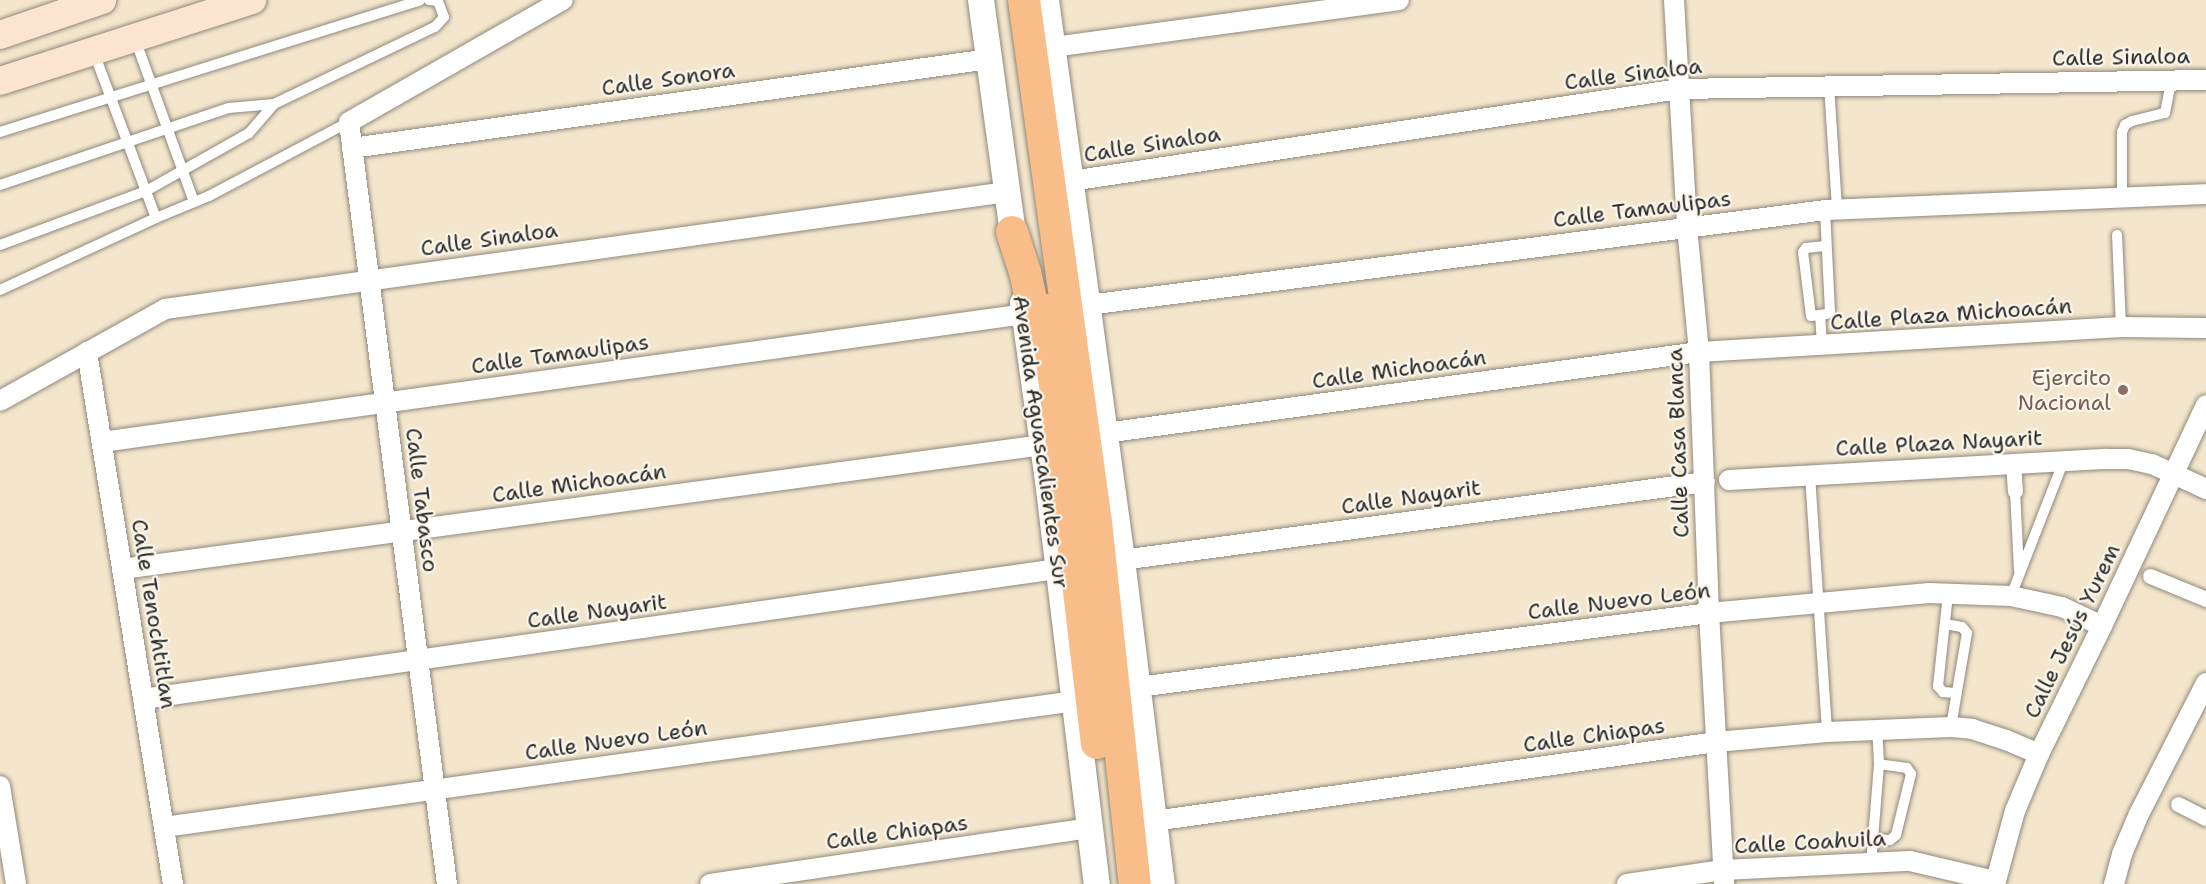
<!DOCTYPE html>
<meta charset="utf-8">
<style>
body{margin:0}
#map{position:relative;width:2206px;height:884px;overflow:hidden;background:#f3e6cc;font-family:"Shantell Sans",sans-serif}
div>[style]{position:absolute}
.roads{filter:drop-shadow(0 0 2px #8f887c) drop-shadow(0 0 2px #8f887c)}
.service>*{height:10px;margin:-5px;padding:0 5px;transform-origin:5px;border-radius:5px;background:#fff}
.pedestrian>*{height:15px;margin:-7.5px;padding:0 7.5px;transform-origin:7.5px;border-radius:7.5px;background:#fff}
.minor>*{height:20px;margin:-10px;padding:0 10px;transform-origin:10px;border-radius:10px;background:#fff}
.tertiary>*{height:26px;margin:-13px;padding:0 13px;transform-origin:13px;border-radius:13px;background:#fff}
.secondary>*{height:28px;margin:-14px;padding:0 14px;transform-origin:14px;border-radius:14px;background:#fce5d0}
.primary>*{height:32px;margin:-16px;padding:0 16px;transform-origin:16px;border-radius:16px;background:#f8bd89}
.dots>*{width:16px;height:16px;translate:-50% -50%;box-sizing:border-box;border:3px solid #fbf7ec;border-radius:50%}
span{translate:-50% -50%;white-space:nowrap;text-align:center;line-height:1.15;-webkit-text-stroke:4.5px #fbf7ec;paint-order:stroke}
.street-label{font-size:22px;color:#2b2b2b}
.education-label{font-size:22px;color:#785e54}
.right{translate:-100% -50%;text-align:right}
</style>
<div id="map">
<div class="roads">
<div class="service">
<i style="left:135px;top:39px;width:173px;rotate:70.1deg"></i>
<i style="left:94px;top:53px;width:176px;rotate:69.4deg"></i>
<i style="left:1829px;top:85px;width:125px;rotate:86.3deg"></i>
<i style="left:0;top:132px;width:440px;rotate:-17.4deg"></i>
<i style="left:0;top:185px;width:242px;rotate:-18.6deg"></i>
<i style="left:229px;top:108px;width:45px;rotate:-5.1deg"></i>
<i style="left:274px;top:104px;width:178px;rotate:-25.6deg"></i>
<i style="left:435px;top:27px;width:13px;rotate:-48deg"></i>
<i style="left:444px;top:17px;width:17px;rotate:-111deg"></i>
<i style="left:438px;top:1px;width:9px;rotate:-174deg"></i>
<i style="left:2122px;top:197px;width:65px;rotate:-90deg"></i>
<i style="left:2122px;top:132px;width:8px;rotate:-67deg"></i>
<i style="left:2125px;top:125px;width:8px;rotate:-30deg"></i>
<i style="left:2132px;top:121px;width:34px;rotate:-14deg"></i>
<i style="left:2165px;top:113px;width:33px;rotate:-79deg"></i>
<i style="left:1825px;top:210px;width:101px;rotate:87.2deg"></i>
<i style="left:1830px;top:311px;width:4px;rotate:135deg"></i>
<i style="left:1827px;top:314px;width:16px;rotate:173deg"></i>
<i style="left:1811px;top:316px;width:64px;rotate:-97.1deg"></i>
<i style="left:1803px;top:252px;width:5px;rotate:-53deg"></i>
<i style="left:1806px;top:248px;width:19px;rotate:-6deg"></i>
<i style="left:2117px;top:235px;width:92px;rotate:87.5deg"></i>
<i style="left:0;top:245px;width:156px;rotate:-20.3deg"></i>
<i style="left:146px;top:191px;width:118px;rotate:-29.4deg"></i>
<i style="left:249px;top:133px;width:38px;rotate:-49deg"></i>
<i style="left:0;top:290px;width:172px;rotate:-24.8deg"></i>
<i style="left:156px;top:218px;width:57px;rotate:-22.5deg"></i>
<i style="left:209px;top:196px;width:158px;rotate:-27.9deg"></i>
<i style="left:1820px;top:315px;width:31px;rotate:86deg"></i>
<i style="left:1810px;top:475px;width:258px;rotate:86.2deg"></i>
<i style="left:2015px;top:491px;width:80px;rotate:87.1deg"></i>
<i style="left:1948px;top:594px;width:93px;rotate:96.2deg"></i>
<i style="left:1938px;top:686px;width:8px;rotate:50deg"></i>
<i style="left:1943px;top:692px;width:12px;rotate:5deg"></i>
<i style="left:2011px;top:596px;width:146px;rotate:-68.7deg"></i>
<i style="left:1945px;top:624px;width:17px;rotate:10deg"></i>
<i style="left:1962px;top:627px;width:8px;rotate:50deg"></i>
<i style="left:1967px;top:633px;width:95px;rotate:99.7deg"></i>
<i style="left:1873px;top:839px;width:75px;rotate:-85.4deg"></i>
<i style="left:1879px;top:764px;width:35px;rotate:-93deg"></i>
<i style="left:1871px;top:863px;width:24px;rotate:-85deg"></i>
<i style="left:1873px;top:839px;width:17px;rotate:3deg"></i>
<i style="left:1890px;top:840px;width:8px;rotate:-40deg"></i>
<i style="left:1896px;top:835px;width:63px;rotate:-76.2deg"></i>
<i style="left:1911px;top:774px;width:7px;rotate:-124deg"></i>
<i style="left:1907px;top:768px;width:28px;rotate:-172deg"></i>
</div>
<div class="pedestrian">
<i style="left:2013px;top:463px;width:28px;rotate:86deg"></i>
<i style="left:2150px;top:576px;width:61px;rotate:22.3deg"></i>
<i style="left:2178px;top:804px;width:31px;rotate:27deg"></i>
</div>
<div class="minor">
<i style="left:1674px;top:0;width:227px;rotate:86.7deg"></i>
<i style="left:1687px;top:227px;width:126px;rotate:84.5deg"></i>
<i style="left:1699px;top:352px;width:261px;rotate:87.8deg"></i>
<i style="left:1709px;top:613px;width:271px;rotate:86.8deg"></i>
<i style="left:1053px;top:47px;width:349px;rotate:-7.7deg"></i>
<i style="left:352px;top:148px;width:643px;rotate:-7.95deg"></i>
<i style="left:1071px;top:181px;width:615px;rotate:-8.6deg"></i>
<i style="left:1679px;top:89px;width:527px;rotate:-0.98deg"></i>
<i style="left:1088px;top:305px;width:743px;rotate:-7.34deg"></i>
<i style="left:1825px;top:210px;width:381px;rotate:-2.4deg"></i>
<i style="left:87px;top:352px;width:539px;rotate:80.82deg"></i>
<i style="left:0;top:401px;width:189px;rotate:-29.1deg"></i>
<i style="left:165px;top:309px;width:850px;rotate:-7.91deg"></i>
<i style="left:1105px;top:433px;width:599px;rotate:-7.77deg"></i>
<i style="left:1699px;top:352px;width:423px;rotate:-3.4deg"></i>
<i style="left:2121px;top:327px;width:85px;rotate:0.7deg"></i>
<i style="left:102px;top:442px;width:931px;rotate:-7.9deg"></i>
<i style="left:1729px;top:480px;width:379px;rotate:-3.2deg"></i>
<i style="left:2107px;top:459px;width:21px"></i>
<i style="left:2128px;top:459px;width:25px;rotate:12deg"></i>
<i style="left:2152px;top:464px;width:60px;rotate:24.8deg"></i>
<i style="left:1122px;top:560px;width:588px;rotate:-7.62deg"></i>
<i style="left:122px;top:569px;width:929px;rotate:-7.67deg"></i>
<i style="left:1138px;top:687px;width:576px;rotate:-7.38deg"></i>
<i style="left:1709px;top:613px;width:221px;rotate:-5.2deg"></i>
<i style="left:1929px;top:593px;width:82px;rotate:2.1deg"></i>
<i style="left:2011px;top:596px;width:52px;rotate:12.2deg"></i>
<i style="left:2062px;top:607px;width:44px;rotate:25.4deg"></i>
<i style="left:143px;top:699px;width:924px;rotate:-8.09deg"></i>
<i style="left:0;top:786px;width:99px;rotate:80.7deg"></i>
<i style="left:1154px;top:821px;width:568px;rotate:-8deg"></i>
<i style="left:1716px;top:742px;width:111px;rotate:-5.1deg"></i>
<i style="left:1827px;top:732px;width:124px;rotate:-2.3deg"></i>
<i style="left:1951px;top:727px;width:21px;rotate:5deg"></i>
<i style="left:1972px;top:729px;width:36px;rotate:18deg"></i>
<i style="left:2006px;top:740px;width:36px;rotate:23deg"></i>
<i style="left:164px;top:827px;width:920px;rotate:-7.87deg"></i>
<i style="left:447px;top:884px;width:768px;rotate:-97.33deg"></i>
<i style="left:349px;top:122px;width:246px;rotate:-29.7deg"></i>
<i style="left:710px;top:884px;width:385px;rotate:-8.4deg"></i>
<i style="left:1627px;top:884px;width:97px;rotate:-8.3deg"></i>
<i style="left:1723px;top:870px;width:187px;rotate:-2.8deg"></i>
<i style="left:1910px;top:861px;width:87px;rotate:13.2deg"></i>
<i style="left:1995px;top:884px;width:76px;rotate:-74.7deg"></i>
<i style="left:2015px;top:811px;width:62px;rotate:-67.2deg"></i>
<i style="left:2039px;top:754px;width:143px;rotate:-63.8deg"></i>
<i style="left:2102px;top:626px;width:244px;rotate:-64.8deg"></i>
<i style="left:2114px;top:884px;width:31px;rotate:-75deg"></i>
<i style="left:2122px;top:854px;width:43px;rotate:-67deg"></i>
<i style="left:2139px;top:814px;width:147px;rotate:-62.9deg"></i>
</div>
<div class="tertiary">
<i style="left:981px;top:0;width:251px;rotate:82.2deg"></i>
<i style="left:1046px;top:0;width:565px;rotate:82.27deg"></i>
<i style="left:1122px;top:560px;width:326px;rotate:83deg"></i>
<i style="left:1023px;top:303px;width:180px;rotate:82deg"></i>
<i style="left:1048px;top:481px;width:406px;rotate:83.1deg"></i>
</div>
<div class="secondary">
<i style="left:0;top:35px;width:108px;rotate:-18.9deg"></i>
<i style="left:0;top:81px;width:265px;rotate:-17.8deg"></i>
</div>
<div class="primary">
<i style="left:1024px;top:0;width:527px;rotate:82.15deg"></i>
<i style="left:1096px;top:522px;width:364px;rotate:83.9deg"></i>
<i style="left:1012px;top:232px;width:42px;rotate:72deg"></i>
<i style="left:1025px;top:272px;width:46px;rotate:77.5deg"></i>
<i style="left:1035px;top:317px;width:19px;rotate:62deg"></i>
<i style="left:1046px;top:310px;width:436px;rotate:83.3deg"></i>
</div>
</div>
<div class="dots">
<i style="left:2123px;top:390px;background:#8d6e63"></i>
</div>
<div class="street-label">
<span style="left:2121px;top:57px;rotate:-1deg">Calle Sinaloa</span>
<span style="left:1633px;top:74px;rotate:-7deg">Calle Sinaloa</span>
<span style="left:668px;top:79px;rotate:-8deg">Calle Sonora</span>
<span style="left:1152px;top:144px;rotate:-9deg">Calle Sinaloa</span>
<span style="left:1642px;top:209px;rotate:-7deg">Calle Tamaulipas</span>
<span style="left:489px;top:239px;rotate:-8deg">Calle Sinaloa</span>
<span style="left:1951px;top:314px;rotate:-4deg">Calle Plaza Michoacán</span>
<span style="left:560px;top:354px;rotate:-8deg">Calle Tamaulipas</span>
<span style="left:1399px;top:369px;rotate:-8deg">Calle Michoacán</span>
<span style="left:1041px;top:442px;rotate:82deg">Avenida Aguascalientes Sur</span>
<span style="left:1678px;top:443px;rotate:-92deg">Calle Casa Blanca</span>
<span style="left:1939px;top:443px;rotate:-3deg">Calle Plaza Nayarit</span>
<span style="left:579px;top:483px;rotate:-8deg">Calle Michoacán</span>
<span style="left:1411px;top:497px;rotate:-8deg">Calle Nayarit</span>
<span style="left:422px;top:500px;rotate:83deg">Calle Tabasco</span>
<span style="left:1619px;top:601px;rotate:-7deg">Calle Nuevo León</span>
<span style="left:597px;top:611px;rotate:-8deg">Calle Nayarit</span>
<span style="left:154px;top:614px;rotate:81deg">Calle Tenochtitlan</span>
<span style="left:2072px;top:631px;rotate:-64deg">Calle Jesús Yurem</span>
<span style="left:1594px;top:735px;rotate:-8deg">Calle Chiapas</span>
<span style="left:616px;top:740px;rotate:-8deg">Calle Nuevo León</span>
<span style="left:897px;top:832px;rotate:-8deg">Calle Chiapas</span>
<span style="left:1810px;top:842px;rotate:-3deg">Calle Coahuila</span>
</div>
<div class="education-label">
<span class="right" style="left:2111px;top:390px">Ejercito<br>Nacional</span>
</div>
</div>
